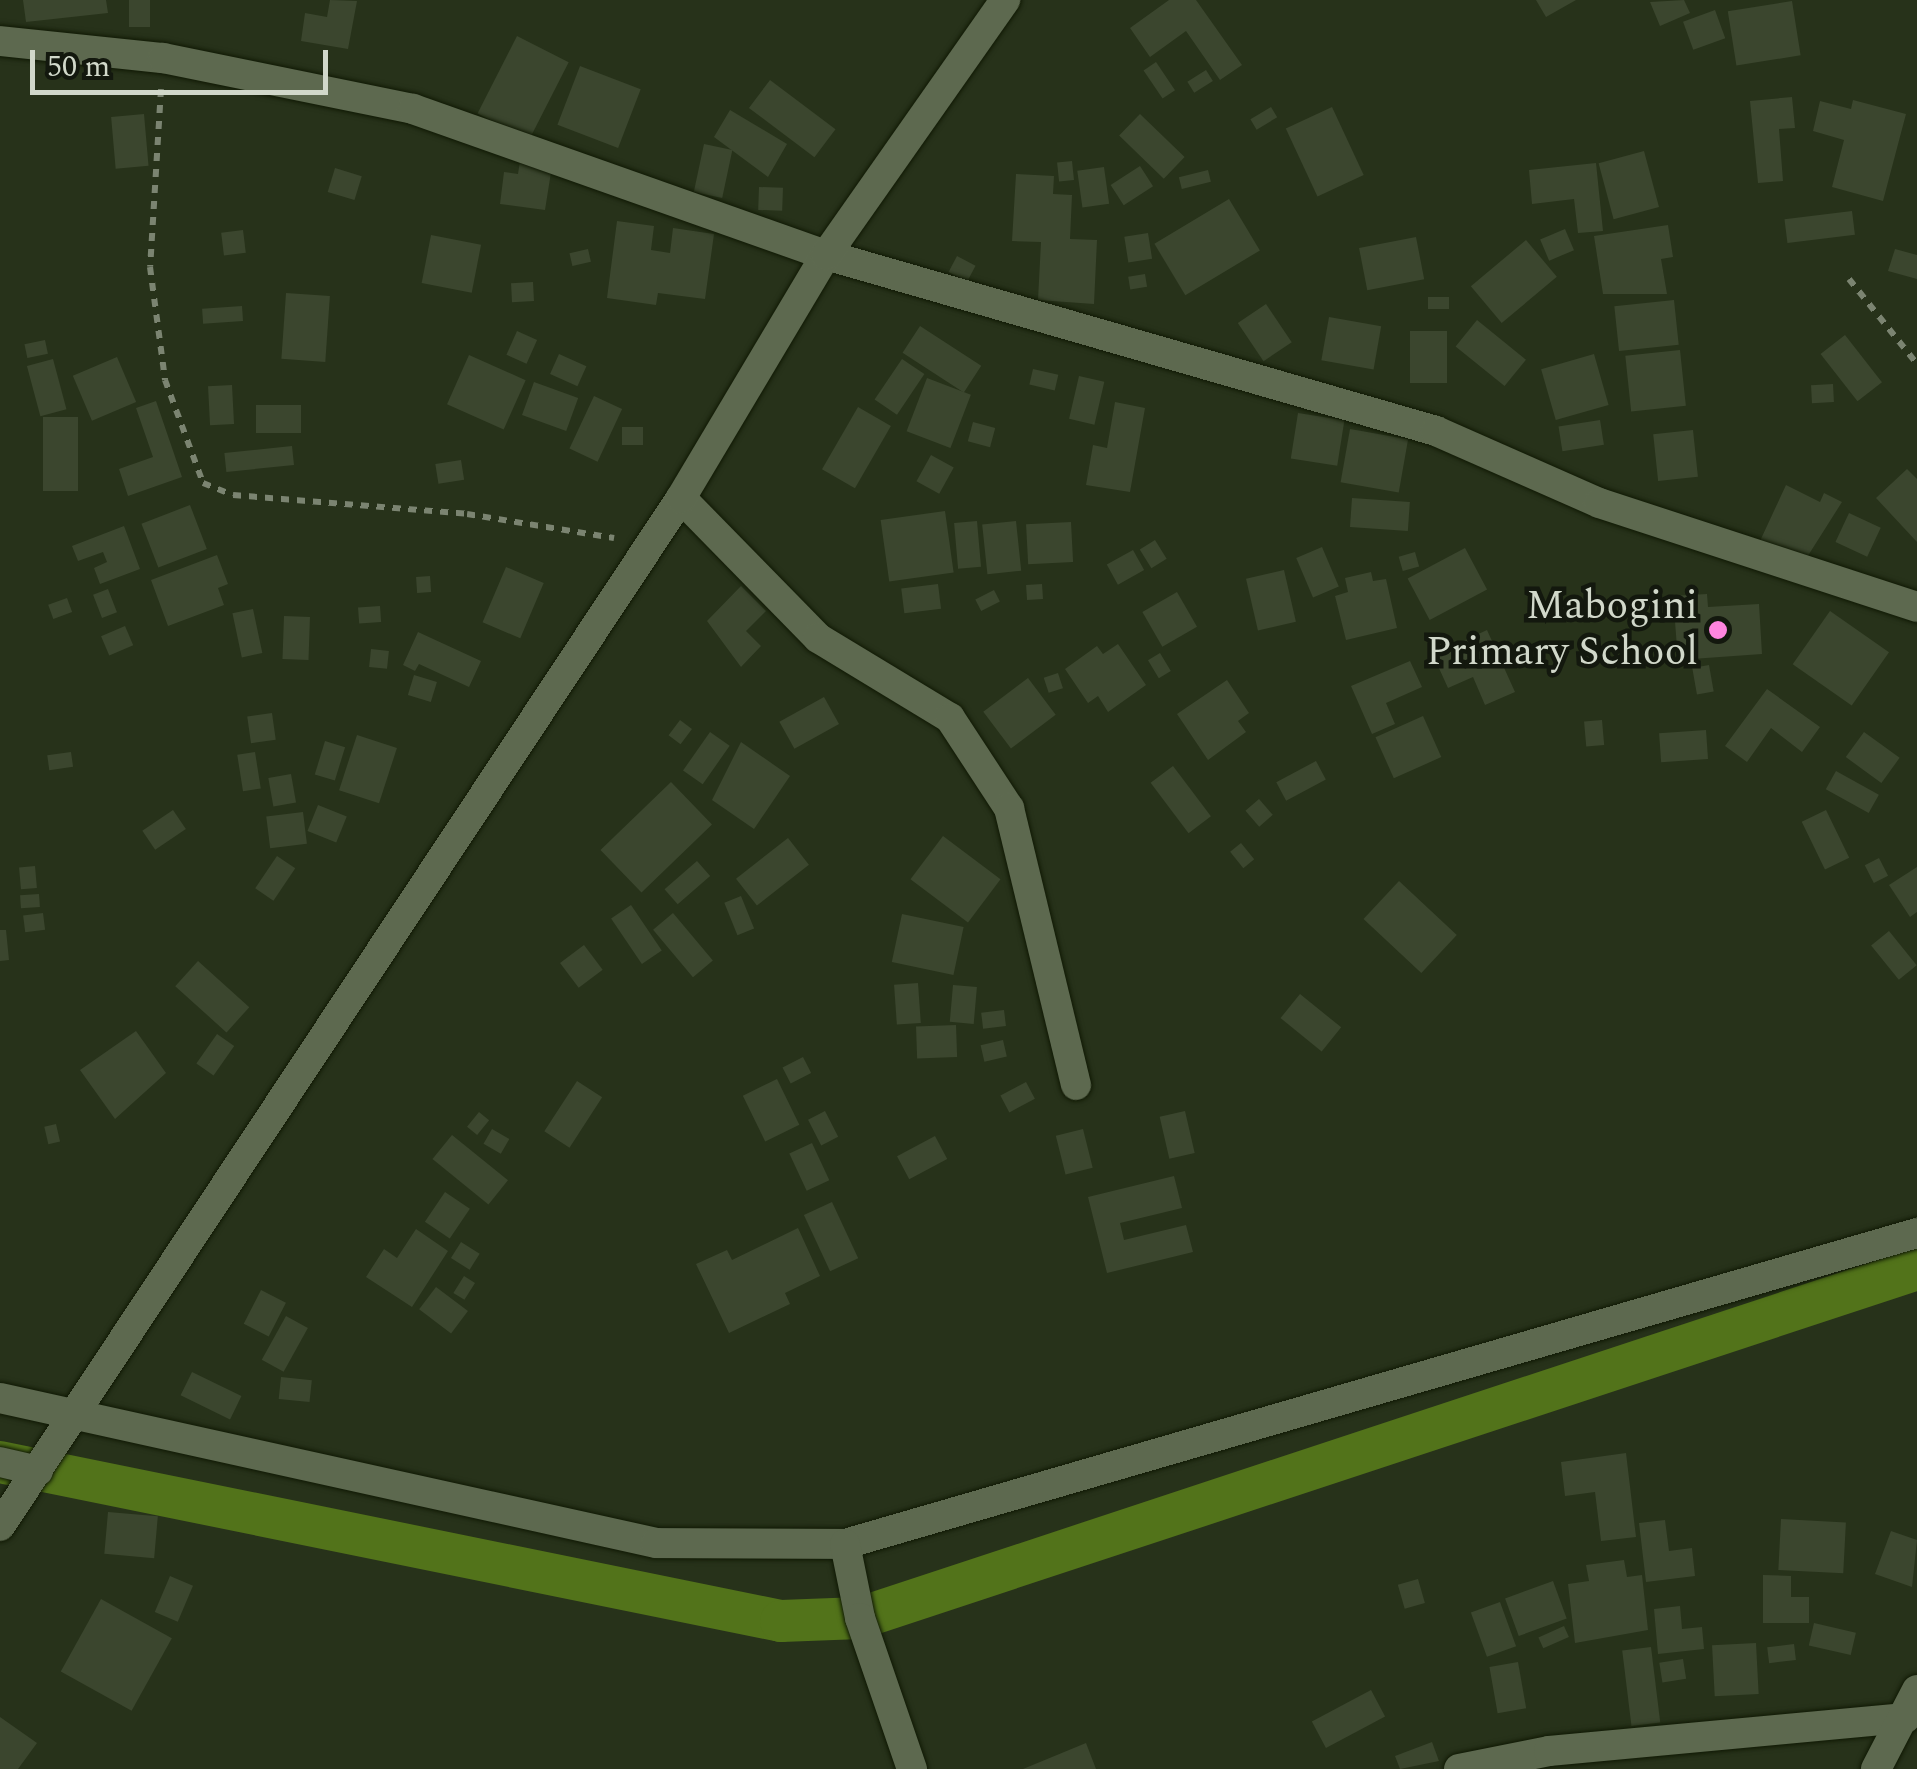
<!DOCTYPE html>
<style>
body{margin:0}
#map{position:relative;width:1917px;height:1769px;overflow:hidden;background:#27321a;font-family:Spectral,serif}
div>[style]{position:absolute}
.canal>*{height:42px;margin:-21px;padding:0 21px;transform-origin:21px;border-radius:21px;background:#52731a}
.building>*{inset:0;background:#3b462e;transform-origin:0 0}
.path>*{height:6px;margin-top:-3px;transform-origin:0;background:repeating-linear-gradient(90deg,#7b8471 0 8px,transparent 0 16px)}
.roads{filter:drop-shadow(0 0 2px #101904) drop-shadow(0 0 2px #101904)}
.street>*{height:30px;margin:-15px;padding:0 15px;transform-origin:15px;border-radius:15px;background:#5d694f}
.secondary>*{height:30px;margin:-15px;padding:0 15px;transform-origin:15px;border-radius:15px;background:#5d694f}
.dots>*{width:28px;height:28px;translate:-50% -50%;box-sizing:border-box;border:5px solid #13180e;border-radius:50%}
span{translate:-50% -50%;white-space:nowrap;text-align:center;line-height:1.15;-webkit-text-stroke:9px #13180e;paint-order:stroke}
.poi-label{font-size:40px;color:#d1d8ca}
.right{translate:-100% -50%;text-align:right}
.scale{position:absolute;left:30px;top:50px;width:298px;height:45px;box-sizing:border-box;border:5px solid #d1d8ca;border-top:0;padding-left:12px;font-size:30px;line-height:35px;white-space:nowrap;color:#d1d8ca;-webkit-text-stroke:8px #13180e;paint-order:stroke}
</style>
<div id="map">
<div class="canal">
<i style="left:0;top:1462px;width:797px;rotate:11.51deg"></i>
<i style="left:781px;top:1621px;width:79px;rotate:-2.2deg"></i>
<i style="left:860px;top:1618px;width:1113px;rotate:-18.27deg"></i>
</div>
<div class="building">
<i style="clip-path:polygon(23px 0,106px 0,108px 13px,26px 22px)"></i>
<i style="left:129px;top:0;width:21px;height:27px"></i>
<i style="clip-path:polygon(330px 0,357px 1px,348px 49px,301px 41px,305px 13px,327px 17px)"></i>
<i style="clip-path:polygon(1169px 0,1196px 0,1242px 65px,1220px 80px,1186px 31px,1150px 57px,1130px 28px)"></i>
<i style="clip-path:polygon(1536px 0,1576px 0,1546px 17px)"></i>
<i style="clip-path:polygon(1684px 0,1690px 13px,1660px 26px,1650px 2px)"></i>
<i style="left:1792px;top:1px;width:55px;height:65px;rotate:81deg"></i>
<i style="left:1715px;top:10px;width:30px;height:34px;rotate:70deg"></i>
<i style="left:517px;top:36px;width:58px;height:87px;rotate:27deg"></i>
<i style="left:1156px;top:62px;width:34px;height:15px;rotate:56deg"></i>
<i style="left:580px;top:66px;width:65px;height:63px;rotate:21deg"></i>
<i style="left:1206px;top:70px;width:13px;height:22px;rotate:58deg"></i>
<i style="left:770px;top:80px;width:82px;height:35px;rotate:37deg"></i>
<i style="clip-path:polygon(1792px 97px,1795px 128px,1779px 129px,1783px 181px,1758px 183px,1750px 101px)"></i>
<i style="clip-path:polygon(1853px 100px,1906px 114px,1883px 201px,1832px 187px,1844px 140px,1813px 131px,1820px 101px,1851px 109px)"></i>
<i style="left:1271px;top:107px;width:12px;height:24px;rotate:59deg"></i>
<i style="left:1332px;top:107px;width:75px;height:51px;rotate:65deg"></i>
<i style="clip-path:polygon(730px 110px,787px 144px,768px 177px,714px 137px)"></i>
<i style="left:144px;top:114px;width:52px;height:33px;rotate:85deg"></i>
<i style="left:1140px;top:114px;width:62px;height:30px;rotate:44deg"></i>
<i style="left:704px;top:144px;width:29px;height:49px;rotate:12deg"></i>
<i style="left:1644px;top:151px;width:58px;height:47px;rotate:75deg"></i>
<i style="clip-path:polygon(520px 161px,552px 166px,545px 210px,500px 204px,504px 172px,518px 174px)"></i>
<i style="left:1072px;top:161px;width:19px;height:15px;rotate:84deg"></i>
<i style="clip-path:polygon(1596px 163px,1603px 231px,1578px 233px,1574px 199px,1532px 204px,1529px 170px)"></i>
<i style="left:1140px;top:166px;width:24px;height:35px;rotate:57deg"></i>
<i style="left:1104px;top:167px;width:37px;height:27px;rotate:82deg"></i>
<i style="left:335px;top:168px;width:28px;height:25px;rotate:17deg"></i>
<i style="left:1208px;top:170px;width:12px;height:30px;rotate:76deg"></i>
<i style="clip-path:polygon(1016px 174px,1054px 176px,1053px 194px,1072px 195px,1070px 239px,1097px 240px,1094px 304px,1038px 300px,1041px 242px,1012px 241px)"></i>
<i style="left:759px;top:187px;width:24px;height:23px;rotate:2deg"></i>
<i style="left:1229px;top:199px;width:60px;height:87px;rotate:59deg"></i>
<i style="left:1852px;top:211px;width:24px;height:68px;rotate:83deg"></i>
<i style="clip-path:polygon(617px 221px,654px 226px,651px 250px,670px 253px,673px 228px,714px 234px,705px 299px,658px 293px,656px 305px,607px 298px)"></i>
<i style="clip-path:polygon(1668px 225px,1673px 257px,1661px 259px,1667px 294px,1603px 294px,1594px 236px)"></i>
<i style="left:1565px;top:229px;width:23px;height:27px;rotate:67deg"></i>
<i style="left:243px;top:230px;width:23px;height:22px;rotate:83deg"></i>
<i style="left:1148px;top:233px;width:26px;height:24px;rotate:81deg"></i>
<i style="left:431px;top:235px;width:51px;height:49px;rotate:11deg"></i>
<i style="left:1416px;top:237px;width:43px;height:58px;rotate:79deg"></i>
<i style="left:1526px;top:240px;width:48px;height:72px;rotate:50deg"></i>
<i style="left:588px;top:249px;width:13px;height:19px;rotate:77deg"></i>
<i style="clip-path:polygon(1895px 249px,1917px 255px,1917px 279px,1888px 271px)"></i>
<i style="left:957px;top:256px;width:21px;height:18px;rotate:28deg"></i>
<i style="left:1145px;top:274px;width:13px;height:17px;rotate:81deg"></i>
<i style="left:533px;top:282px;width:19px;height:22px;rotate:87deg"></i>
<i style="left:286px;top:293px;width:44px;height:66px;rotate:4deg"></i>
<i style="left:1449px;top:297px;width:12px;height:21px;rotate:90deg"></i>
<i style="left:1674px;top:300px;width:45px;height:60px;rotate:84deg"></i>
<i style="left:1266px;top:304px;width:46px;height:34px;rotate:56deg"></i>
<i style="left:242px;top:306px;width:15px;height:40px;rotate:86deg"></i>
<i style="left:1329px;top:317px;width:53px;height:44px;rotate:10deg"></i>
<i style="left:1477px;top:320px;width:63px;height:34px;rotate:39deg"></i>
<i style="left:920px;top:326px;width:73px;height:32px;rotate:33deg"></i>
<i style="left:517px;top:331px;width:22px;height:26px;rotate:24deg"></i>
<i style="left:1410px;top:331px;width:37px;height:52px"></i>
<i style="left:1845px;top:335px;width:60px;height:31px;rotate:52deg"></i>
<i style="left:45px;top:340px;width:14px;height:21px;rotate:78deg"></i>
<i style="left:1680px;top:350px;width:56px;height:55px;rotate:84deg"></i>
<i style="left:559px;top:354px;width:30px;height:22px;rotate:24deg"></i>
<i style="left:1594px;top:354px;width:53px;height:55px;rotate:74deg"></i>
<i style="left:469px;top:355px;width:62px;height:54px;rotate:24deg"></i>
<i style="left:117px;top:357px;width:49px;height:48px;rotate:67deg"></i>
<i style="left:53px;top:359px;width:52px;height:27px;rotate:75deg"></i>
<i style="left:902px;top:359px;width:27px;height:49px;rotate:34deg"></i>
<i style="left:1033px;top:369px;width:26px;height:16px;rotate:13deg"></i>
<i style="left:1079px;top:376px;width:26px;height:44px;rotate:13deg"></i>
<i style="left:927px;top:378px;width:47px;height:57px;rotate:21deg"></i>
<i style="left:534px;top:382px;width:47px;height:35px;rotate:20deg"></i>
<i style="left:1833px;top:384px;width:18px;height:22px;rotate:87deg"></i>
<i style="left:232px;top:385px;width:39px;height:24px;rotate:87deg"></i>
<i style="left:594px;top:396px;width:31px;height:58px;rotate:25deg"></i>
<i style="clip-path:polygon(156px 401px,182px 477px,128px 496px,119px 469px,153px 457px,136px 408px)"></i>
<i style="clip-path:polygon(1115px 402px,1145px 408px,1130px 492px,1086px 485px,1093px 445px,1107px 448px)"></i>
<i style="left:256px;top:405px;width:45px;height:28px"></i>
<i style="left:858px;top:407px;width:38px;height:72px;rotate:30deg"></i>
<i style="left:1298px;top:413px;width:47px;height:46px;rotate:9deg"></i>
<i style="left:43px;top:417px;width:35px;height:74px"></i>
<i style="left:1600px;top:420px;width:25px;height:42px;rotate:81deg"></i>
<i style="left:973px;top:422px;width:23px;height:20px;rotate:15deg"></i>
<i style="left:643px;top:427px;width:18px;height:21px;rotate:90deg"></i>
<i style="left:1350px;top:429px;width:59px;height:54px;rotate:10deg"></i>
<i style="left:1693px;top:430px;width:47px;height:40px;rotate:84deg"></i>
<i style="left:292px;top:446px;width:19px;height:68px;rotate:84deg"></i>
<i style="left:931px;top:455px;width:26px;height:30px;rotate:29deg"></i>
<i style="left:461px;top:460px;width:20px;height:26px;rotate:81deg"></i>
<i style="clip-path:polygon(1907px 469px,1917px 479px,1917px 542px,1876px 498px)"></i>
<i style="clip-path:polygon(1786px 485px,1820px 502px,1824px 493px,1842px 502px,1804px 562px,1760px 541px)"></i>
<i style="left:1352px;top:498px;width:58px;height:29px;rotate:4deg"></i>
<i style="left:190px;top:505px;width:47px;height:52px;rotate:69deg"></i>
<i style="left:945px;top:511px;width:62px;height:65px;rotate:82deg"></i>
<i style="left:1849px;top:513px;width:35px;height:32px;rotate:25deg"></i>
<i style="left:977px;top:521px;width:46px;height:23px;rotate:85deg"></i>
<i style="left:1016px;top:521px;width:50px;height:34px;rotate:84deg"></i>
<i style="left:1071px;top:522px;width:40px;height:45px;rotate:87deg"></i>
<i style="clip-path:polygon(124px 526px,140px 569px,100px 584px,94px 568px,107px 562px,103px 552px,78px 561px,72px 546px)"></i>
<i style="left:1155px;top:540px;width:22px;height:18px;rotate:58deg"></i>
<i style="left:1322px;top:547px;width:43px;height:28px;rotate:67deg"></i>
<i style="left:1465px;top:548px;width:47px;height:65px;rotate:62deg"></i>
<i style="left:1133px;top:550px;width:23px;height:30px;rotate:61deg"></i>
<i style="left:1415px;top:552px;width:15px;height:17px;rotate:74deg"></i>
<i style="clip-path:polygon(217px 555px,228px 584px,218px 588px,224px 605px,168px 626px,151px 580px)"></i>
<i style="left:506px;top:567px;width:41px;height:60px;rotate:23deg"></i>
<i style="left:1284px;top:570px;width:53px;height:39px;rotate:77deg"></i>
<i style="clip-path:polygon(1371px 572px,1373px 581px,1386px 579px,1397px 628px,1346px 640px,1335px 596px,1348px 592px,1345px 578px)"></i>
<i style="left:430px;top:576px;width:16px;height:14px;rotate:86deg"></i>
<i style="left:938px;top:584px;width:25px;height:37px;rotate:83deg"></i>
<i style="left:1042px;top:584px;width:15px;height:16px;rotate:86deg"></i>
<i style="clip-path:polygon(741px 586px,766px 611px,746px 631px,761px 646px,741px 667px,707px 621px)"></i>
<i style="left:108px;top:589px;width:25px;height:16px;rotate:69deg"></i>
<i style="left:994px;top:590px;width:13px;height:21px;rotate:63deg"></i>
<i style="left:1177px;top:592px;width:40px;height:40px;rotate:60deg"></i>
<i style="clip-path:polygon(1707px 594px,1708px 607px,1759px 604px,1762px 654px,1678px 660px,1673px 596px)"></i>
<i style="left:67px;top:598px;width:15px;height:20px;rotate:70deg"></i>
<i style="left:380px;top:606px;width:16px;height:22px;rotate:86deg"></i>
<i style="left:253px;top:609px;width:45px;height:21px;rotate:78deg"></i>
<i style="left:1830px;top:611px;width:72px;height:65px;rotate:35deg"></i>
<i style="left:284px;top:616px;width:26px;height:43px;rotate:2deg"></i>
<i style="left:125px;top:626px;width:21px;height:26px;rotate:67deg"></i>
<i style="clip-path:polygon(1487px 630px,1515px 692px,1485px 705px,1473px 677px,1448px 688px,1433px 655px)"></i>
<i style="clip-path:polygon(418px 632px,481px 661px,469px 687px,419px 664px,415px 671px,403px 665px)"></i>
<i style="clip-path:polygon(1118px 644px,1146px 685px,1108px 712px,1098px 696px,1088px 703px,1065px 669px,1097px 646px,1103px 654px)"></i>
<i style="left:1523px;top:645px;width:17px;height:18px;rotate:87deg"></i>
<i style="left:371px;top:649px;width:18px;height:18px;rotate:6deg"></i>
<i style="left:1160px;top:653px;width:21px;height:14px;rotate:59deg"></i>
<i style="clip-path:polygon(1410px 661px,1422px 687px,1386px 703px,1395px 724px,1372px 734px,1351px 686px)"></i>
<i style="left:1709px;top:665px;width:27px;height:17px;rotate:80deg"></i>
<i style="left:1058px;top:673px;width:16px;height:15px;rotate:72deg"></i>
<i style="left:414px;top:675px;width:24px;height:21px;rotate:17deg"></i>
<i style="left:1028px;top:678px;width:46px;height:56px;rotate:53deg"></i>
<i style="clip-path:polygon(1227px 680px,1249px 713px,1238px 721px,1246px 732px,1208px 760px,1177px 714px)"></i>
<i style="clip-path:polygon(1767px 689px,1820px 727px,1802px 752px,1771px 728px,1747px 762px,1725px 746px)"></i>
<i style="left:824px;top:697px;width:31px;height:51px;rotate:61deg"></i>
<i style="left:272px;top:713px;width:27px;height:25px;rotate:82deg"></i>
<i style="left:1423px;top:716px;width:45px;height:52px;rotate:66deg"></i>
<i style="left:680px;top:720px;width:15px;height:19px;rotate:37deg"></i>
<i style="left:1602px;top:720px;width:25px;height:18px;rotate:85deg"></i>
<i style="left:1706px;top:730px;width:29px;height:47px;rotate:86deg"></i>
<i style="left:710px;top:732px;width:24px;height:47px;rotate:35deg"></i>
<i style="left:1864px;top:732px;width:44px;height:31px;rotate:36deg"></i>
<i style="left:357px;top:735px;width:42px;height:58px;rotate:18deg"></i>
<i style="left:325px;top:741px;width:21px;height:35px;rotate:17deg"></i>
<i style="clip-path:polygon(741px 742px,790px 776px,754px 829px,712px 800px)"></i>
<i style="left:71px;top:752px;width:15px;height:24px;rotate:82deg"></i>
<i style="left:255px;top:752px;width:37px;height:18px;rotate:81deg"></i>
<i style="left:1316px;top:761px;width:21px;height:45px;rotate:62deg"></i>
<i style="left:1173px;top:766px;width:63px;height:28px;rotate:53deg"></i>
<i style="left:1836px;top:771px;width:49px;height:21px;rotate:29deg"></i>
<i style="left:291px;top:774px;width:29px;height:23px;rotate:80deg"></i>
<i style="left:671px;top:782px;width:59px;height:98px;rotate:46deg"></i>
<i style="left:1259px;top:799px;width:21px;height:18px;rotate:49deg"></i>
<i style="left:318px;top:805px;width:31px;height:28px;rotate:22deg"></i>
<i style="left:173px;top:810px;width:23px;height:37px;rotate:56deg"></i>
<i style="left:1826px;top:810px;width:53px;height:27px;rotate:64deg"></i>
<i style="left:303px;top:812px;width:32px;height:37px;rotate:83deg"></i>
<i style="left:943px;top:836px;width:72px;height:54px;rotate:37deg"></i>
<i style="left:788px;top:838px;width:34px;height:66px;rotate:52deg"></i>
<i style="left:1241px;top:843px;width:21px;height:14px;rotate:51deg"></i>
<i style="left:277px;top:856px;width:22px;height:39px;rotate:34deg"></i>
<i style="left:1879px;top:858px;width:20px;height:16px;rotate:63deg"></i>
<i style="left:697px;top:861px;width:20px;height:43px;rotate:49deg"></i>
<i style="left:35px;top:866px;width:22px;height:16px;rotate:85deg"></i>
<i style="clip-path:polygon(1917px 867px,1917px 912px,1910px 917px,1889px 885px)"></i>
<i style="left:1399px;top:881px;width:79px;height:52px;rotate:43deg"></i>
<i style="left:39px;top:894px;width:13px;height:19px;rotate:86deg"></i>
<i style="left:741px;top:896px;width:35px;height:18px;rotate:68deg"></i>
<i style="left:631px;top:905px;width:55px;height:24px;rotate:56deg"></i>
<i style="left:43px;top:913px;width:17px;height:20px;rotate:83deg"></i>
<i style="left:673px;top:913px;width:62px;height:26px;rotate:50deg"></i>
<i style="left:902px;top:914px;width:63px;height:49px;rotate:12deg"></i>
<i style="clip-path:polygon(0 930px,6px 930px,9px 960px,0 961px)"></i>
<i style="left:1889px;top:931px;width:44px;height:23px;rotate:51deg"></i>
<i style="left:584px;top:945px;width:31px;height:30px;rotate:53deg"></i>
<i style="left:198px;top:961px;width:69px;height:34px;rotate:42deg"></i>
<i style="left:918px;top:983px;width:40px;height:24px;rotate:86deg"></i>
<i style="left:953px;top:985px;width:24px;height:37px;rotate:5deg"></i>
<i style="left:1300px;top:994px;width:53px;height:31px;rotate:39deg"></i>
<i style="left:1004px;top:1010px;width:16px;height:23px;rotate:83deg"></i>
<i style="left:956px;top:1025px;width:32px;height:40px;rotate:88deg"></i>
<i style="clip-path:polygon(136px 1031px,166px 1073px,115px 1119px,80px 1070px)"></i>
<i style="left:217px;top:1034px;width:21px;height:36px;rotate:35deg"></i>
<i style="left:1003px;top:1040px;width:17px;height:23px;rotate:77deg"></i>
<i style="left:803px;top:1057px;width:18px;height:23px;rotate:63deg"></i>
<i style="left:777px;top:1079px;width:51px;height:38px;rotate:64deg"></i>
<i style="left:577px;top:1081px;width:30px;height:60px;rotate:33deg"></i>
<i style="left:1026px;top:1082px;width:19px;height:29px;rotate:62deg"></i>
<i style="left:825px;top:1111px;width:29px;height:19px;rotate:63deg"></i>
<i style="left:1185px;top:1111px;width:43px;height:26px;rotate:77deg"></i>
<i style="left:479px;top:1112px;width:13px;height:19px;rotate:39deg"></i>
<i style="left:56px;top:1124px;width:18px;height:12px;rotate:77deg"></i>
<i style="left:492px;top:1129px;width:20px;height:17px;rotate:30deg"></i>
<i style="left:1083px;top:1129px;width:40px;height:28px;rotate:76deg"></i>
<i style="left:452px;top:1135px;width:72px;height:31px;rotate:39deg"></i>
<i style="left:935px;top:1136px;width:26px;height:43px;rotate:62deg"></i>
<i style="left:812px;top:1143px;width:41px;height:25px;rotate:65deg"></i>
<i style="clip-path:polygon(1174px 1176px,1182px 1208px,1120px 1223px,1124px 1240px,1186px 1225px,1193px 1252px,1107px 1273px,1088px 1197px)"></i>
<i style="left:445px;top:1192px;width:30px;height:36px;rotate:34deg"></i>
<i style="left:832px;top:1202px;width:62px;height:31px;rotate:65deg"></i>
<i style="clip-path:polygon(798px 1228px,820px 1276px,785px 1293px,790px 1304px,729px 1333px,696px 1264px,727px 1250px,732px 1260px)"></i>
<i style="clip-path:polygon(416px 1229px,448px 1251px,412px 1307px,366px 1277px,384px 1249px,397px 1258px)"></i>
<i style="left:461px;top:1242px;width:22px;height:19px;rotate:32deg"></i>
<i style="left:464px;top:1276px;width:13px;height:20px;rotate:32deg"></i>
<i style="left:436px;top:1287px;width:40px;height:28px;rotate:37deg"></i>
<i style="left:261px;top:1290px;width:28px;height:38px;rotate:27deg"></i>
<i style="left:286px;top:1316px;width:25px;height:50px;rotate:29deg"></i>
<i style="left:192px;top:1372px;width:55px;height:26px;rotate:26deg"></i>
<i style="left:281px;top:1377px;width:31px;height:22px;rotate:6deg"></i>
<i style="clip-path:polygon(1626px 1453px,1636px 1537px,1601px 1541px,1595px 1492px,1565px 1496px,1561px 1462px)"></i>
<i style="left:108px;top:1512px;width:50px;height:42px;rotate:5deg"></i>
<i style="left:1781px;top:1519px;width:65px;height:51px;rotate:3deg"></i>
<i style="clip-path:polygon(1665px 1520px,1669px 1551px,1692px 1548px,1695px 1576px,1646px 1582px,1639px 1523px)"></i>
<i style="clip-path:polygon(1891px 1531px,1917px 1540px,1912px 1587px,1875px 1574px)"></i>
<i style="clip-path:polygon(1624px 1560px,1627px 1577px,1642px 1575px,1648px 1630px,1575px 1643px,1568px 1584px,1589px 1581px,1586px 1565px)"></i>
<i style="clip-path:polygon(1763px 1575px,1791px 1576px,1791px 1597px,1809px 1597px,1809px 1623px,1763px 1623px)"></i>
<i style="left:170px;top:1576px;width:25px;height:39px;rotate:23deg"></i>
<i style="left:1418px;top:1579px;width:25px;height:21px;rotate:74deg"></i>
<i style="left:1553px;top:1581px;width:40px;height:51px;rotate:70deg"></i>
<i style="left:101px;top:1599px;width:81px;height:83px;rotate:29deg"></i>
<i style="left:1500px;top:1602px;width:47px;height:31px;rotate:70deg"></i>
<i style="clip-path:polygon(1680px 1606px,1682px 1629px,1702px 1627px,1704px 1649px,1658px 1654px,1654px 1609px)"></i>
<i style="left:1814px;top:1623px;width:43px;height:23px;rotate:13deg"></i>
<i style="left:1564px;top:1626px;width:12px;height:28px;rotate:66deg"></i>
<i style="left:1756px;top:1643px;width:51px;height:44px;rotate:87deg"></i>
<i style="left:1794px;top:1644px;width:16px;height:27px;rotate:83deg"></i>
<i style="left:1651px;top:1647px;width:76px;height:29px;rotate:83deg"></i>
<i style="left:1683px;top:1659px;width:20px;height:24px;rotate:81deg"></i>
<i style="left:1518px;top:1662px;width:47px;height:29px;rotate:80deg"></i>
<i style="left:1371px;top:1690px;width:30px;height:67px;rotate:62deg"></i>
<i style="clip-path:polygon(0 1717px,37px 1743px,18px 1769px,0 1769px)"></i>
<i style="clip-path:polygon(1432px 1742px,1439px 1761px,1400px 1769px,1395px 1756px)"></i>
<i style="clip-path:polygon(1086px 1743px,1096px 1769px,1023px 1769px)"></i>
</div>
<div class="path">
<i style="left:161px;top:89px;width:178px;rotate:93.5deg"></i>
<i style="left:150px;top:267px;width:114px;rotate:82.4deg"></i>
<i style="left:165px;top:380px;width:110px;rotate:69.7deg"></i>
<i style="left:203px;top:483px;width:32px;rotate:22deg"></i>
<i style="left:233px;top:495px;width:235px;rotate:4.6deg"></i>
<i style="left:467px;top:514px;width:149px;rotate:9.3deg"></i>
<i style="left:1849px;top:279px;width:109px;rotate:51.3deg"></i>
</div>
<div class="roads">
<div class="street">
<i style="left:0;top:41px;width:164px;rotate:6deg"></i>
<i style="left:163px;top:58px;width:255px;rotate:11.5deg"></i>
<i style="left:413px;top:109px;width:438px;rotate:19.5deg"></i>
<i style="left:826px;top:255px;width:635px;rotate:16.09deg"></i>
<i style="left:1436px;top:431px;width:178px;rotate:23.8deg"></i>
<i style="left:1599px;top:503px;width:335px;rotate:18.1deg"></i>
<i style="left:681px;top:498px;width:196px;rotate:45.6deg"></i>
<i style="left:818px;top:638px;width:154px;rotate:31.2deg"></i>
<i style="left:950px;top:718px;width:108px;rotate:56.8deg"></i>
<i style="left:1009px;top:808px;width:285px;rotate:76.4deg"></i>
<i style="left:0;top:1398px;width:672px;rotate:12.46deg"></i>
<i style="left:656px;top:1543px;width:189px;rotate:0.3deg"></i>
<i style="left:845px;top:1544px;width:1116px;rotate:-16.18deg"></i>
<i style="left:0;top:1462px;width:39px;rotate:13deg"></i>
<i style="left:845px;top:1544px;width:76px;rotate:78.5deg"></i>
<i style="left:860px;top:1618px;width:160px;rotate:71deg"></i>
<i style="left:1459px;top:1769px;width:92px;rotate:-11.3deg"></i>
<i style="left:1549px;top:1751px;width:358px;rotate:-5.3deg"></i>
<i style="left:1876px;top:1769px;width:89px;rotate:-62.6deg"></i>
</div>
<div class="secondary">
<i style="left:0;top:1526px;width:1233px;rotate:-56.48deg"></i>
<i style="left:681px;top:498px;width:283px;rotate:-59.2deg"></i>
<i style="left:826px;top:255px;width:312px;rotate:-54.9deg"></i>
</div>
</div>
<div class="dots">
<i style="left:1718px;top:630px;background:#ff85df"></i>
</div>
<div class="poi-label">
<span class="right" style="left:1698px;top:630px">Mabogini<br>Primary School</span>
</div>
<div class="scale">50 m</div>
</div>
